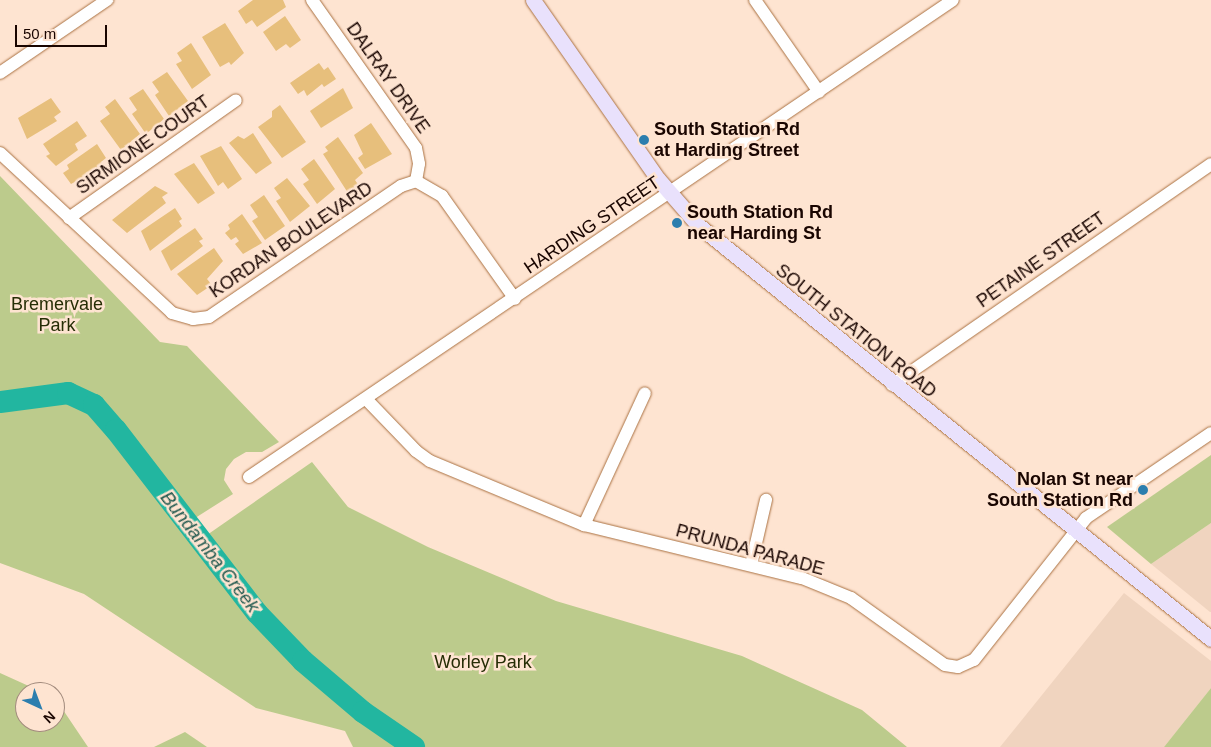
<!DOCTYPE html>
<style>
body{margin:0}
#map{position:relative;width:1211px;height:747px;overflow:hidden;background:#fee4d1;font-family:Arial,sans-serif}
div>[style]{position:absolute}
.built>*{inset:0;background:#f0d4bf}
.green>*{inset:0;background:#bccb8c}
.river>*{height:22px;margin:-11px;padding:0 11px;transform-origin:11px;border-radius:11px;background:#22b6a0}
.building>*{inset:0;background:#e7bf7c}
.roads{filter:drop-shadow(0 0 1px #aa7142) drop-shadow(0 0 1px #aa7142)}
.minor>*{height:12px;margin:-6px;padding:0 6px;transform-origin:6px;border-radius:6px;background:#fff}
.major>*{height:15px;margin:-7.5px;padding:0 7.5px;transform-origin:7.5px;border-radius:7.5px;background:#e9e1fc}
.dots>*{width:14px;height:14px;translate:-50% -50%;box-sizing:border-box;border:2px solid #fee4d1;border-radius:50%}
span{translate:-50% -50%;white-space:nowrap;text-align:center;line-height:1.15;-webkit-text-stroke:5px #fee4d1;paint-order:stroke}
.street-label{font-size:18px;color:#190500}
.poi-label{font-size:18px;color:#190500;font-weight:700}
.left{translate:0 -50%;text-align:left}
.right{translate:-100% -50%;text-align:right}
.park-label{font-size:18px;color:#262d05}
.water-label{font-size:19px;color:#235a50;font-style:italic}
.north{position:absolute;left:15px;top:682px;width:50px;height:50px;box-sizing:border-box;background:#fee4d1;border:1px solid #a28b7d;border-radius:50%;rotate:137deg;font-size:14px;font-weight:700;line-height:20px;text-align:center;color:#190500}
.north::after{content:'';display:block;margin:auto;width:18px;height:22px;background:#2c7eae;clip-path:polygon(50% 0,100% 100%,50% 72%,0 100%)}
.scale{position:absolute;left:15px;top:25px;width:92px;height:22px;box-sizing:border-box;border:2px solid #190500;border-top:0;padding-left:6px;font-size:15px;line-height:18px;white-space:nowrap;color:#190500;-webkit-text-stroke:4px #fee4d1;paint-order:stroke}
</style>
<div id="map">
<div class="built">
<i style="clip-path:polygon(1211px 523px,1211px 612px,1210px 612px,1151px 564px)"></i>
<i style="clip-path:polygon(1124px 593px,1211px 661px,1211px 688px,1164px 747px,1000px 747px)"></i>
</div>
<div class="green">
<i style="clip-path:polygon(0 176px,160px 342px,187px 346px,279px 442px,262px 452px,246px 452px,234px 459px,226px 469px,224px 480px,233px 494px,192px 520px,207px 535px,312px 462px,348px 507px,428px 547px,556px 601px,742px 656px,862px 710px,907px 747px,353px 747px,345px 731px,256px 708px,84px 594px,0 563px)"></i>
<i style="clip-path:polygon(1211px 455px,1211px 523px,1151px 564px,1107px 527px)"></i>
<i style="clip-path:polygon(0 673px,42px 692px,25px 692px,25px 722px,55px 722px,55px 698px,88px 747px,0 747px)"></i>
<i style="clip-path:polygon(1211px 688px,1211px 747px,1164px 747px)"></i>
<i style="clip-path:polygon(185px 732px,207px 747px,154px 747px)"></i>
</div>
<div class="river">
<i style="left:0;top:402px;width:69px;rotate:-7.5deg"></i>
<i style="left:68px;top:393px;width:29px;rotate:25deg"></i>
<i style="left:94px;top:405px;width:33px;rotate:49deg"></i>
<i style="left:116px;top:430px;width:231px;rotate:52.4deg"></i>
<i style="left:257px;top:613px;width:66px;rotate:46.2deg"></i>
<i style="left:303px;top:661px;width:79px;rotate:40.4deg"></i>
<i style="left:363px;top:712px;width:62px;rotate:34.5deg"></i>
</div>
<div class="building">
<i style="clip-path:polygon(253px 0,283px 0,286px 7px,257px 27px,252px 20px,246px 24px,238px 11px)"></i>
<i style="clip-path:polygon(285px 16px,301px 40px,290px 48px,286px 44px,276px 51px,263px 32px)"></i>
<i style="clip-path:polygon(225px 23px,244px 53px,231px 65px,229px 62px,220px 67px,202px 37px)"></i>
<i style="clip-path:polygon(191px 43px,211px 75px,192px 89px,176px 64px,182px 61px,177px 53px)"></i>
<i style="clip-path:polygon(319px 63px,324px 70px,328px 67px,336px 79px,324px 87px,322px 84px,307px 96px,304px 90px,298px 94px,290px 83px)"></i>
<i style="clip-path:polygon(167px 72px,188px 101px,169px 116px,155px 95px,159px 92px,152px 82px)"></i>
<i style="clip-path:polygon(343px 88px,353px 108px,321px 128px,310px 111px)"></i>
<i style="clip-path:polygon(143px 89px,164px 119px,146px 134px,132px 114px,137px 110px,129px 98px)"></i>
<i style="clip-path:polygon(51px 98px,61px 112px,54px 117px,57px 121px,27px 139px,18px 118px)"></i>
<i style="clip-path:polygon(115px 99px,140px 134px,121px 150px,100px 121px,110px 114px,105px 107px)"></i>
<i style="clip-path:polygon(280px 105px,306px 142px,282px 158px,258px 127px,272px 117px,272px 111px)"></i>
<i style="clip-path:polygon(77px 121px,87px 136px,75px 144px,78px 150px,56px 166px,46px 156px,50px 154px,43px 144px)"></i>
<i style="clip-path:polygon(371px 123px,392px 154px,365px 169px,358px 158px,363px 154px,354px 135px)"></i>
<i style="clip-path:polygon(253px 133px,272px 163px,256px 174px,229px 143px,238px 136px,244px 139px)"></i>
<i style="clip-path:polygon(338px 137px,363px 173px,355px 180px,359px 186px,348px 193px,323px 154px,328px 151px,325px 147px)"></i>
<i style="clip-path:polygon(97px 144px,106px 158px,101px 162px,104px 166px,71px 184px,63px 173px,69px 169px,67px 165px)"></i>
<i style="clip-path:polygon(221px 146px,242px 179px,228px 189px,223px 182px,218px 186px,200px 156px)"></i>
<i style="clip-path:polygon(314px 159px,335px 189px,317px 204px,303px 184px,309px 180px,301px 169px)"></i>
<i style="clip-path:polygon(194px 163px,215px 193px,198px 204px,174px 174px)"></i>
<i style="clip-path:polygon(287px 178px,310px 206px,290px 222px,276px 201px,281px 198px,274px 188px)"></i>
<i style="clip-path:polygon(155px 186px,168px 193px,162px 197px,166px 203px,127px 233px,112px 220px)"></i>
<i style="clip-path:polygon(264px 195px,285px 226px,265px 240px,252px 221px,258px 217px,250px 205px)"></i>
<i style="clip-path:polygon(175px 208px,182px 219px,179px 221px,182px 226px,150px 251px,141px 231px)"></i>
<i style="clip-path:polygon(242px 214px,262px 243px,243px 254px,235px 244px,239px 241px,236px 237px,231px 240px,225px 233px,230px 229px,228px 225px)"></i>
<i style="clip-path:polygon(195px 228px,203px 239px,199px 241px,203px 246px,171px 271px,161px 251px)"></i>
<i style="clip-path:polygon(214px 248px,223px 261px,207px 279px,212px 285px,197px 295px,177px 274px)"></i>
</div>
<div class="roads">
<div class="minor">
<i style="left:312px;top:0;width:181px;rotate:54.9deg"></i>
<i style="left:416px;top:148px;width:16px;rotate:79deg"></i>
<i style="left:419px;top:164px;width:17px;rotate:100deg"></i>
<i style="left:755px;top:0;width:112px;rotate:55.2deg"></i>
<i style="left:0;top:73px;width:130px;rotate:-34.3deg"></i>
<i style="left:0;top:153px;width:235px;rotate:42.9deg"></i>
<i style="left:172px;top:313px;width:22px;rotate:16deg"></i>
<i style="left:193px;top:319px;width:16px;rotate:-7deg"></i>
<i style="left:209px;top:317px;width:232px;rotate:-34.3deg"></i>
<i style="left:401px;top:186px;width:16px;rotate:-18deg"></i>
<i style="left:416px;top:181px;width:30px;rotate:30deg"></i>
<i style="left:442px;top:196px;width:126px;rotate:54.7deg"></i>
<i style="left:69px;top:218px;width:204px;rotate:-35.2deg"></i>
<i style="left:892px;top:385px;width:388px;rotate:-34.7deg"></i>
<i style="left:367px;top:400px;width:71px;rotate:46.1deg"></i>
<i style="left:416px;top:451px;width:17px;rotate:36deg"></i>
<i style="left:430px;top:461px;width:167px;rotate:22.6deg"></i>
<i style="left:584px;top:525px;width:224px;rotate:13.7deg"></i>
<i style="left:802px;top:578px;width:53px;rotate:22.2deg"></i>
<i style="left:851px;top:598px;width:115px;rotate:35.5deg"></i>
<i style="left:945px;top:665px;width:13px;rotate:9deg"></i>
<i style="left:958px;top:667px;width:17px;rotate:-24deg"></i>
<i style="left:974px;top:660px;width:181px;rotate:-51.7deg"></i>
<i style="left:1086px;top:518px;width:151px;rotate:-34.2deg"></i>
<i style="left:249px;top:477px;width:850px;rotate:-34.12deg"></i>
<i style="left:584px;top:525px;width:145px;rotate:-65.2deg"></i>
<i style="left:751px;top:565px;width:67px;rotate:-77deg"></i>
</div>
<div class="major">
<i style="left:533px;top:0;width:218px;rotate:55.1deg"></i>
<i style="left:658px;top:179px;width:61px;rotate:49deg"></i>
<i style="left:698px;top:225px;width:659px;rotate:38.9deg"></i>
</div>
</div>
<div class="dots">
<i style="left:644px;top:140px;background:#2c7eae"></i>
<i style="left:677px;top:223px;background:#2c7eae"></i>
<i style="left:1143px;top:490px;background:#2c7eae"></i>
</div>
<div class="street-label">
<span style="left:388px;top:78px;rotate:55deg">DALRAY DRIVE</span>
<span style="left:143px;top:145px;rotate:-35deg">SIRMIONE COURT</span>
<span style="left:592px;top:225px;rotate:-34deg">HARDING STREET</span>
<span style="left:291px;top:240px;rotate:-34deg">KORDAN BOULEVARD</span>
<span style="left:1041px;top:260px;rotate:-35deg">PETAINE STREET</span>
<span style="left:856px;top:331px;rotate:39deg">SOUTH STATION ROAD</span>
<span style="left:750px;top:550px;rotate:15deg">PRUNDA PARADE</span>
</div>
<div class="poi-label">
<span class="left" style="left:654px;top:140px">South Station Rd<br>at Harding Street</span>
<span class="left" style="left:687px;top:223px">South Station Rd<br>near Harding St</span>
<span class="right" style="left:1133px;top:490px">Nolan St near<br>South Station Rd</span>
</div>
<div class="park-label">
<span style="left:57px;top:315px">Bremervale<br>Park</span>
<span style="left:483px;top:662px">Worley Park</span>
</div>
<div class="water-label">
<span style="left:210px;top:552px;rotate:52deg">Bundamba Creek</span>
</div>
<div class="north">N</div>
<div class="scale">50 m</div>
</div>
